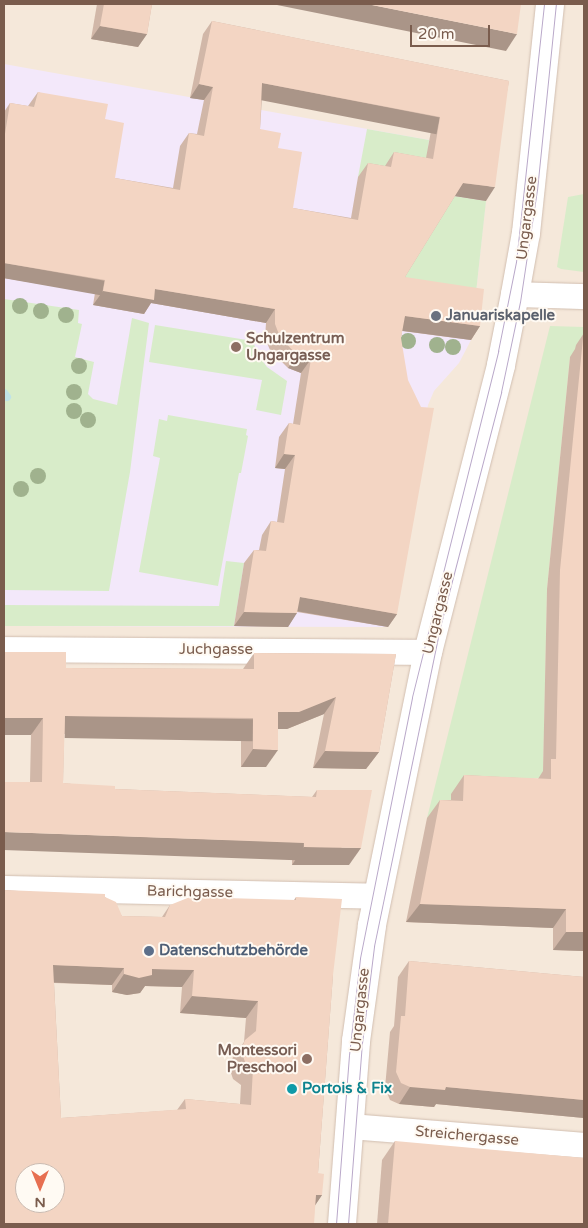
<!DOCTYPE html>
<meta charset="utf-8">
<style>
body{margin:0}
#map{position:relative;width:588px;height:1228px;overflow:hidden;background:#fdf6ec;font-family:"Varela Round",sans-serif}
div>[style]{position:absolute}
.residential>*{inset:0;background:#f5e8da}
.education>*{inset:0;background:#f3e8fa}
.green>*{inset:0;background:#d8ecc9}
.stream>*{height:8px;margin:-4px;padding:0 4px;transform-origin:4px;border-radius:4px;background:#bfe3e8}
.roads{filter:drop-shadow(0 0 1px #d1beb0) drop-shadow(0 0 1px #d1beb0)}
.street>*{height:25px;margin:-12.5px;padding:0 12.5px;transform-origin:12.5px;border-radius:12.5px;background:#fff}
.secondary>*{height:28px;margin:-14px;padding:0 14px;transform-origin:14px;border-radius:14px;background:#fff}
.tram>*{height:1px;margin:-0.5px;padding:0 0.5px;transform-origin:0.5px;border-radius:0.5px;background:#b9a8c9}
.trees>*{width:16px;height:16px;margin:-8px;border-radius:50%;background:#a0b28e}
.wall>*{inset:0;background:#d1b7a8}
.shaded-wall>*{inset:0;background:#aa9588;transform-origin:0 0}
.building>*{inset:0;background:#f3d5c3}
.dots>*{width:14px;height:14px;translate:-50% -50%;box-sizing:border-box;border:2px solid #fffaf3;border-radius:50%}
span{translate:-50% -50%;white-space:nowrap;text-align:center;line-height:1.15;-webkit-text-stroke:4px #fffaf3;paint-order:stroke}
.street-label{font-size:15px;color:#7a5c4d}
.worship-label{font-size:15px;color:#5b616d;font-weight:700}
.left{translate:0 -50%;text-align:left}
.education-label{font-size:15px;color:#785e54;font-weight:700}
.right{translate:-100% -50%;text-align:right}
.service-label{font-size:15px;color:#4e5e75;font-weight:700}
.culture-label{font-size:15px;color:#0d838f;font-weight:700}
.frame{position:absolute;inset:0;border:5px solid #7a5c4d;pointer-events:none}
.north{position:absolute;left:15px;top:1163px;width:50px;height:50px;box-sizing:border-box;background:#fffaf3;border:1px solid #cabbb1;border-radius:50%;rotate:180deg;font-size:14px;font-weight:700;line-height:20px;text-align:center;color:#7a5c4d}
.north::after{content:'';display:block;margin:auto;width:18px;height:22px;background:#e76f51;clip-path:polygon(50% 0,100% 100%,50% 72%,0 100%)}
.scale{position:absolute;left:410px;top:25px;width:80px;height:22px;box-sizing:border-box;border:2px solid #7a5c4d;border-top:0;padding-left:6px;font-size:15px;line-height:18px;white-space:nowrap;color:#7a5c4d;-webkit-text-stroke:4px #fffaf3;paint-order:stroke}
</style>
<div id="map">
<div class="residential">
<i style="clip-path:polygon(evenodd,4px 4px,584px 4px,584px 1224px,4px 1224px,4px 4px,25px 1173px,55px 1173px,55px 1203px,25px 1203px,25px 1173px)"></i>
</div>
<div class="education">
<i style="clip-path:polygon(4px 64px,491px 151px,471px 340px,459px 363px,434px 391px,428px 405px,388px 627px,4px 626px)"></i>
</div>
<div class="green">
<i style="clip-path:polygon(367px 129px,429px 140px,426px 173px,358px 177px)"></i>
<i style="clip-path:polygon(584px 194px,584px 272px,561px 269px,557px 267px,568px 197px)"></i>
<i style="clip-path:polygon(454px 196px,486px 201px,475px 302px,395px 290px)"></i>
<i style="clip-path:polygon(4px 299px,79px 310px,78px 323px,82px 324px,75px 357px,94px 362px,88px 394px,93px 399px,117px 405px,132px 318px,149px 323px,130px 472px,109px 591px,4px 590px)"></i>
<i style="clip-path:polygon(155px 325px,253px 341px,257px 353px,267px 367px,287px 381px,281px 415px,256px 410px,262px 380px,149px 362px)"></i>
<i style="clip-path:polygon(550px 326px,584px 327px,584px 356px,570px 357px,547px 589px,543px 778px,526px 778px,526px 798px,450px 817px,427px 818px)"></i>
<i style="clip-path:polygon(168px 415px,247px 429px,246px 435px,248px 436px,241px 473px,239px 473px,218px 586px,139px 572px,160px 458px,153px 456px,159px 419px,167px 421px)"></i>
<i style="clip-path:polygon(226px 561px,244px 563px,234px 626px,4px 626px,4px 605px,219px 606px)"></i>
</div>
<div class="stream">
<i style="left:4px;top:393px;width:5px;rotate:53deg"></i>
</div>
<div class="roads">
<div class="street">
<i style="left:515px;top:294px;width:69px;rotate:1.7deg"></i>
<i style="left:4px;top:649px;width:424px;rotate:0.4deg"></i>
<i style="left:4px;top:888px;width:373px;rotate:1.2deg"></i>
<i style="left:350px;top:1126px;width:235px;rotate:4.6deg"></i>
</div>
<div class="secondary">
<i style="left:342px;top:1224px;width:184px;rotate:-85.6deg"></i>
<i style="left:356px;top:1041px;width:117px;rotate:-82.1deg"></i>
<i style="left:372px;top:925px;width:279px;rotate:-78.4deg"></i>
<i style="left:428px;top:652px;width:296px;rotate:-75.7deg"></i>
<i style="left:501px;top:365px;width:72px;rotate:-78.8deg"></i>
<i style="left:515px;top:294px;width:62px;rotate:-79.8deg"></i>
<i style="left:526px;top:233px;width:230px;rotate:-84deg"></i>
</div>
</div>
<div class="tram">
<i style="left:336px;top:1224px;width:169px;rotate:-85.6deg"></i>
<i style="left:349px;top:1055px;width:98px;rotate:-83.5deg"></i>
<i style="left:360px;top:958px;width:266px;rotate:-78.7deg"></i>
<i style="left:412px;top:697px;width:357px;rotate:-76deg"></i>
<i style="left:498px;top:351px;width:91px;rotate:-78.6deg"></i>
<i style="left:516px;top:262px;width:260px;rotate:-83.8deg"></i>
<i style="left:348px;top:1224px;width:182px;rotate:-85.6deg"></i>
<i style="left:362px;top:1043px;width:98px;rotate:-82.9deg"></i>
<i style="left:374px;top:946px;width:326px;rotate:-78.3deg"></i>
<i style="left:440px;top:627px;width:243px;rotate:-75.4deg"></i>
<i style="left:501px;top:392px;width:92px;rotate:-78.1deg"></i>
<i style="left:520px;top:302px;width:113px;rotate:-81.4deg"></i>
<i style="left:537px;top:190px;width:187px;rotate:-84.2deg"></i>
</div>
<div class="trees">
<i style="left:20px;top:306px"></i>
<i style="left:41px;top:311px"></i>
<i style="left:66px;top:315px"></i>
<i style="left:408px;top:341px"></i>
<i style="left:437px;top:345px"></i>
<i style="left:453px;top:347px"></i>
<i style="left:79px;top:366px"></i>
<i style="left:74px;top:392px"></i>
<i style="left:74px;top:411px"></i>
<i style="left:88px;top:420px"></i>
<i style="left:38px;top:476px"></i>
<i style="left:21px;top:489px"></i>
</div>
<div class="wall">
<i style="clip-path:polygon(97px 4px,152px 4px,147px 34px,138px 47px,91px 39px)"></i>
<i style="clip-path:polygon(evenodd,212px 21px,509px 81px,486px 201px,455px 196px,405px 277px,480px 326px,471px 340px,402px 331px,401px 338px,397px 614px,388px 627px,297px 612px,288px 627px,234px 626px,244px 563px,254px 550px,259px 550px,262px 535px,271px 521px,277px 522px,285px 469px,275px 468px,279px 437px,289px 423px,293px 424px,301px 373px,288px 368px,270px 350px,265px 338px,266px 323px,151px 303px,144px 314px,93px 305px,95px 293px,4px 278px,4px 112px,10px 103px,28px 106px,38px 92px,105px 119px,115px 178px,173px 188px,180px 146px,189px 133px,197px 134px,204px 100px,190px 98px,203px 34px,212px 21px,262px 98px,431px 131px,426px 158px,394px 152px,385px 166px,368px 163px,358px 177px,351px 218px,293px 208px,278px 148px,260px 129px,262px 98px)"></i>
<i style="clip-path:polygon(584px 333px,584px 951px,553px 950px,553px 928px,406px 922px,427px 818px,440px 800px,451px 800px,451px 794px,464px 775px,538px 779px,543px 771px,547px 589px,570px 357px,575px 349px,576px 345px)"></i>
<i style="clip-path:polygon(254px 653px,396px 654px,379px 752px,366px 769px,313px 768px,324px 714px,287px 729px,278px 729px,266px 767px,241px 767px,241px 736px,64px 734px,63px 783px,115px 789px,312px 797px,317px 790px,349px 865px,292px 865px,292px 860px,30px 782px,31px 735px,66px 668px,243px 669px)"></i>
<i style="clip-path:polygon(evenodd,4px 890px,105px 897px,122px 916px,162px 917px,170px 905px,294px 900px,296px 897px,333px 975px,318px 1173px,322px 1195px,315px 1205px,4px 1224px,4px 890px,54px 983px,112px 985px,112px 992px,127px 995px,140px 993px,145px 986px,182px 987px,180px 1013px,246px 1018px,244px 1042px,233px 1057px,229px 1067px,233px 1079px,241px 1085px,240px 1104px,185px 1099px,177px 1110px,61px 1118px,54px 983px)"></i>
<i style="clip-path:polygon(409px 961px,584px 977px,584px 1118px,436px 1104px,434px 1107px,399px 1104px,390px 1100px,385px 1088px,390px 1032px,394px 1026px,398px 977px)"></i>
<i style="clip-path:polygon(395px 1141px,584px 1224px,377px 1224px,382px 1160px)"></i>
</div>
<div class="shaded-wall">
<i style="clip-path:polygon(272px 4px,367px 4px,517px 34px,506px 51px)"></i>
<i style="clip-path:polygon(100px 26px,147px 34px,138px 47px,91px 39px)"></i>
<i style="left:262px;top:83px;width:181px;height:17px;rotate:11deg"></i>
<i style="clip-path:polygon(199px 84px,213px 87px,204px 100px,190px 98px)"></i>
<i style="clip-path:polygon(463px 183px,495px 187px,486px 201px,454px 196px)"></i>
<i style="left:4px;top:263px;width:102px;height:15px;rotate:10deg"></i>
<i style="clip-path:polygon(155px 289px,275px 309px,266px 323px,151px 303px,144px 314px,93px 305px,103px 291px)"></i>
<i style="clip-path:polygon(405px 316px,480px 326px,471px 340px,396px 330px)"></i>
<i style="clip-path:polygon(297px 355px,311px 359px,301px 373px,288px 368px)"></i>
<i style="clip-path:polygon(284px 454px,295px 455px,285px 469px,275px 468px)"></i>
<i style="clip-path:polygon(300px 597px,397px 614px,388px 627px,290px 610px)"></i>
<i style="clip-path:polygon(244px 612px,297px 613px,288px 627px,234px 626px)"></i>
<i style="clip-path:polygon(336px 697px,324px 714px,287px 729px,266px 729px,278px 712px)"></i>
<i style="left:65px;top:716px;width:188px;height:22px;rotate:1deg"></i>
<i style="clip-path:polygon(4px 718px,43px 718px,31px 735px,4px 735px)"></i>
<i style="clip-path:polygon(253px 749px,278px 750px,266px 767px,241px 767px)"></i>
<i style="clip-path:polygon(325px 751px,379px 752px,366px 769px,313px 768px)"></i>
<i style="left:4px;top:832px;width:300px;height:18px;rotate:2deg"></i>
<i style="clip-path:polygon(304px 847px,361px 848px,349px 865px,292px 865px)"></i>
<i style="clip-path:polygon(420px 904px,566px 909px,553px 928px,406px 922px)"></i>
<i style="clip-path:polygon(566px 932px,584px 932px,584px 951px,553px 950px)"></i>
<i style="clip-path:polygon(53px 965px,124px 968px,112px 985px,41px 982px)"></i>
<i style="clip-path:polygon(152px 969px,194px 970px,182px 987px,145px 986px,140px 993px,127px 995px,112px 992px,124px 974px)"></i>
<i style="clip-path:polygon(192px 996px,258px 1001px,246px 1018px,180px 1013px)"></i>
<i style="clip-path:polygon(410px 1087px,446px 1087px,584px 1100px,584px 1118px,436px 1104px,434px 1107px,399px 1104px)"></i>
<i style="clip-path:polygon(316px 1195px,322px 1195px,310px 1213px)"></i>
</div>
<div class="building">
<i style="clip-path:polygon(104px 4px,152px 4px,147px 34px,100px 26px)"></i>
<i style="clip-path:polygon(367px 4px,521px 4px,517px 34px)"></i>
<i style="clip-path:polygon(evenodd,212px 21px,509px 81px,495px 187px,463px 183px,405px 277px,484px 289px,480px 326px,405px 316px,401px 338px,408px 380px,421px 407px,434px 408px,397px 614px,300px 597px,297px 613px,244px 612px,254px 550px,266px 551px,271px 521px,284px 523px,295px 455px,284px 454px,289px 423px,300px 425px,311px 359px,297px 355px,280px 337px,275px 324px,275px 309px,155px 289px,154px 300px,103px 291px,105px 280px,4px 263px,4px 140px,10px 103px,34px 107px,38px 92px,108px 104px,105px 119px,124px 123px,115px 178px,180px 190px,189px 133px,204px 136px,213px 87px,199px 84px,212px 21px,262px 83px,440px 117px,433px 159px,394px 152px,391px 167px,368px 163px,358px 220px,293px 208px,302px 152px,278px 148px,281px 133px,260px 129px,262px 83px)"></i>
<i style="clip-path:polygon(583px 338px,584px 338px,584px 932px,566px 932px,566px 909px,420px 904px,440px 800px,463px 801px,464px 775px,551px 779px,551px 759px,556px 759px,560px 570px)"></i>
<i style="clip-path:polygon(4px 652px,66px 652px,66px 668px,254px 669px,254px 653px,396px 654px,379px 752px,325px 751px,336px 697px,299px 712px,278px 712px,278px 750px,253px 749px,253px 718px,65px 716px,63px 783px,115px 786px,115px 789px,316px 797px,317px 790px,372px 790px,361px 848px,304px 847px,304px 843px,4px 832px,4px 782px,42px 782px,43px 718px,4px 718px)"></i>
<i style="clip-path:polygon(evenodd,4px 890px,105px 894px,105px 897px,116px 902px,122px 916px,165px 917px,170px 905px,190px 897px,296px 900px,296px 897px,342px 899px,333px 975px,318px 1173px,324px 1174px,322px 1195px,316px 1195px,314px 1224px,4px 1224px,4px 1163px,5px 1163px,4px 1122px,4px 890px,53px 965px,124px 968px,124px 974px,139px 978px,152px 975px,152px 969px,194px 970px,192px 996px,258px 1001px,256px 1031px,245px 1040px,241px 1050px,245px 1062px,253px 1068px,251px 1105px,185px 1099px,186px 1109px,61px 1118px,53px 965px,4px 890px,25px 1173px,55px 1173px,55px 1203px,25px 1203px,25px 1173px)"></i>
<i style="clip-path:polygon(409px 961px,584px 977px,584px 1100px,446px 1087px,445px 1090px,410px 1087px,401px 1083px,396px 1072px,401px 1016px,405px 1016px)"></i>
<i style="clip-path:polygon(395px 1141px,584px 1158px,584px 1224px,388px 1224px)"></i>
</div>
<div class="dots">
<i style="left:436px;top:316px;background:#6b7280"></i>
<i style="left:236px;top:347px;background:#8d6e63"></i>
<i style="left:149px;top:951px;background:#5c6f8a"></i>
<i style="left:307px;top:1059px;background:#8d6e63"></i>
<i style="left:292px;top:1089px;background:#0f9aa8"></i>
</div>
<div class="street-label">
<span style="left:527px;top:218px;rotate:-83deg">Ungargasse</span>
<span style="left:438px;top:613px;rotate:-76deg">Ungargasse</span>
<span style="left:216px;top:650px">Juchgasse</span>
<span style="left:190px;top:892px;rotate:1deg">Barichgasse</span>
<span style="left:360px;top:1010px;rotate:-84deg">Ungargasse</span>
<span style="left:467px;top:1136px;rotate:5deg">Streichergasse</span>
</div>
<div class="worship-label">
<span class="left" style="left:446px;top:316px">Januariskapelle</span>
</div>
<div class="education-label">
<span class="left" style="left:246px;top:347px">Schulzentrum<br>Ungargasse</span>
<span class="right" style="left:297px;top:1059px">Montessori<br>Preschool</span>
</div>
<div class="service-label">
<span class="left" style="left:159px;top:951px">Datenschutzbehörde</span>
</div>
<div class="culture-label">
<span class="left" style="left:302px;top:1089px">Portois &amp; Fix</span>
</div>
<div class="frame"></div>
<div class="north">N</div>
<div class="scale">20 m</div>
</div>
